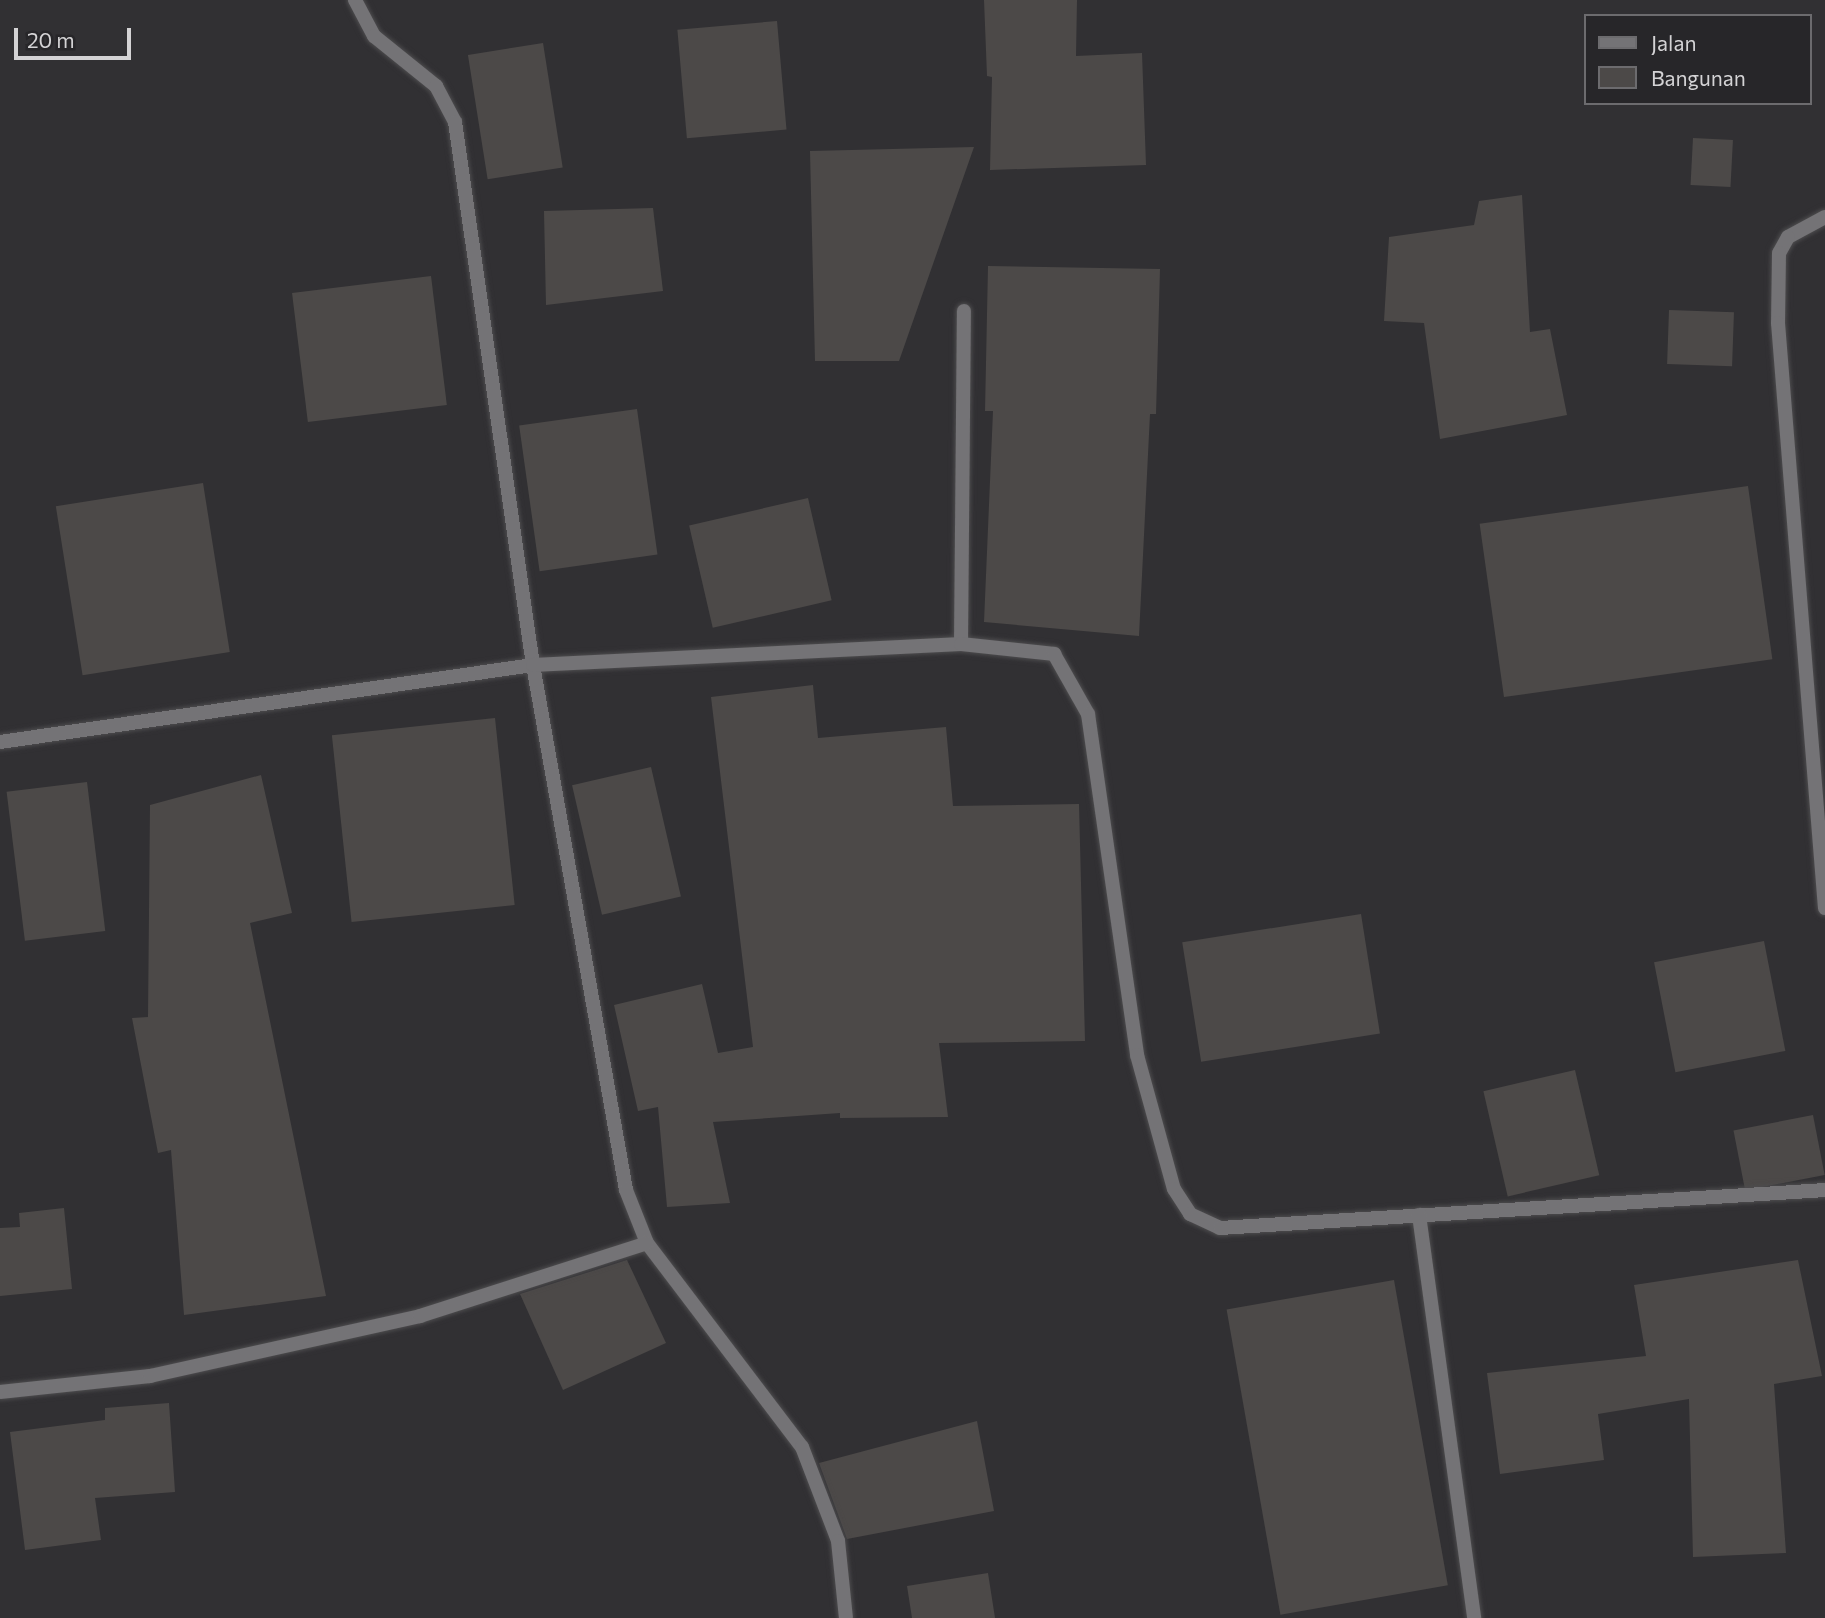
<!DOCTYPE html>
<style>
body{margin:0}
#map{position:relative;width:1825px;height:1618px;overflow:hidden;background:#313033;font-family:Commissioner,sans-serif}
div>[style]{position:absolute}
.building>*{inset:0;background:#4c4948;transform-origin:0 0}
.roads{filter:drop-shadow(0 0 2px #4d4c4e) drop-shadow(0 0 2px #4d4c4e)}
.minor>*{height:14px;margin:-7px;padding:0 7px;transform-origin:7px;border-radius:7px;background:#747376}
span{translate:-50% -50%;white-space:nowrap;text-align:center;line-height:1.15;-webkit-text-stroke:5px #272629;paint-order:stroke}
.legend{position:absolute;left:1584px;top:14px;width:228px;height:91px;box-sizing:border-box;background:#272629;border:2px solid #6c6b6e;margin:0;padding:9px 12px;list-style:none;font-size:21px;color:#d4d3d5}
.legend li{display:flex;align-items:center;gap:14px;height:35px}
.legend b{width:35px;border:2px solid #6c6b6e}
.scale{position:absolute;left:14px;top:28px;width:117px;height:32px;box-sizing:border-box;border:4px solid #d4d3d5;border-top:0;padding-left:9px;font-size:21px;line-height:24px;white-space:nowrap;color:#d4d3d5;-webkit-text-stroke:5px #272629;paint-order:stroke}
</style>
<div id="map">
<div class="building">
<i style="clip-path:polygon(984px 0,1077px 0,1076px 56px,1142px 53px,1146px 165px,990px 170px,992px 77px,987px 76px)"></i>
<i style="left:777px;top:21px;width:109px;height:100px;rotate:85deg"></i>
<i style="left:543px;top:43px;width:126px;height:76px;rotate:81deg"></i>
<i style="left:1693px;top:138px;width:40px;height:47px;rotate:3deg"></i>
<i style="clip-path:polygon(974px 147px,899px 361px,815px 361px,810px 151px)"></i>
<i style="clip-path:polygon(1522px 195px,1530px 332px,1550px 329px,1567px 415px,1440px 439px,1424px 323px,1384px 321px,1389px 237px,1474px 225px,1479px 201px)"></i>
<i style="clip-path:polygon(653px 208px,663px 291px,546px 305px,544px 211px)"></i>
<i style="clip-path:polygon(988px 266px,1160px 269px,1156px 414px,1150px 414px,1139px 636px,984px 622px,993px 411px,985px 411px)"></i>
<i style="left:431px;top:276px;width:130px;height:140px;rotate:83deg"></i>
<i style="left:1669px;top:310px;width:65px;height:54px;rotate:2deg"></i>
<i style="left:637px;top:409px;width:147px;height:119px;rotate:82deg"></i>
<i style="left:203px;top:483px;width:171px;height:149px;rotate:81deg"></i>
<i style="left:1748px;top:486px;width:175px;height:271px;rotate:82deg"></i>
<i style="left:808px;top:498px;width:105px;height:122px;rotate:77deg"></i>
<i style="clip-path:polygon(813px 685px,818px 738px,946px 727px,953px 806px,1079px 804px,1085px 1041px,939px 1043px,948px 1117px,840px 1118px,840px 1113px,713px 1122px,730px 1203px,667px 1207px,658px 1107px,638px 1111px,614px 1005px,702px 984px,718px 1053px,753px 1047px,711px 697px)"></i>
<i style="left:495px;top:718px;width:188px;height:164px;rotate:84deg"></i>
<i style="left:651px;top:767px;width:133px;height:81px;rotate:77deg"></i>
<i style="clip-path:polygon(261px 775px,292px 913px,250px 923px,326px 1296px,184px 1315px,171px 1150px,158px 1153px,132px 1018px,148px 1017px,150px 805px)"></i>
<i style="left:87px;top:782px;width:150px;height:81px;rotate:83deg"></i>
<i style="left:1361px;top:914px;width:121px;height:181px;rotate:81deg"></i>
<i style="left:1764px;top:941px;width:112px;height:112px;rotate:79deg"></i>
<i style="left:1575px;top:1070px;width:108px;height:94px;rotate:77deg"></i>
<i style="left:1813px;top:1115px;width:61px;height:81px;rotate:79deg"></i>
<i style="clip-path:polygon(64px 1208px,72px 1289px,0 1296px,0 1228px,20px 1227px,19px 1213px)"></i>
<i style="clip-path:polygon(627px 1260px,666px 1343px,563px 1390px,520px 1294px)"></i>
<i style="clip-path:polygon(1798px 1260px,1822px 1376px,1774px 1384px,1786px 1553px,1693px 1557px,1689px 1399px,1598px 1414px,1604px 1460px,1500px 1474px,1487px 1373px,1646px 1356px,1634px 1285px)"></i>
<i style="left:1394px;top:1280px;width:310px;height:170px;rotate:80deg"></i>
<i style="clip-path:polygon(169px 1403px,175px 1492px,95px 1498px,101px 1540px,25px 1550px,10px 1432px,105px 1420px,105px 1408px)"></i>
<i style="clip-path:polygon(977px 1421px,994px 1511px,847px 1539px,819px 1463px)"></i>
<i style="clip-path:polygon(988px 1573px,995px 1618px,912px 1618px,907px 1586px)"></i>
</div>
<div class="roads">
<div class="minor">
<i style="left:355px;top:0;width:41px;rotate:62.2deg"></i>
<i style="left:374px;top:36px;width:80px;rotate:38.9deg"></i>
<i style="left:436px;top:86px;width:41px;rotate:62.2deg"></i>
<i style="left:455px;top:122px;width:549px;rotate:81.83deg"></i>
<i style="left:533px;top:665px;width:533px;rotate:79.95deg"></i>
<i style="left:626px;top:1190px;width:57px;rotate:68.4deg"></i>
<i style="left:647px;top:1243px;width:256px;rotate:52.8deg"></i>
<i style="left:802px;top:1447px;width:101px;rotate:69deg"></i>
<i style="left:838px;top:1541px;width:77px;rotate:84.1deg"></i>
<i style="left:1825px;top:217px;width:42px;rotate:151.6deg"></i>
<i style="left:1788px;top:237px;width:18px;rotate:119deg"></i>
<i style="left:1779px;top:253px;width:70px;rotate:90.8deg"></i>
<i style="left:1778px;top:323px;width:587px;rotate:85.41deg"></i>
<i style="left:961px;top:644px;width:333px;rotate:-89.5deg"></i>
<i style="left:0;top:742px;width:539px;rotate:-8.22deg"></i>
<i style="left:533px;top:665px;width:429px;rotate:-2.8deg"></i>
<i style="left:961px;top:644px;width:94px;rotate:6.1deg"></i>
<i style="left:1054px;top:654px;width:69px;rotate:60.5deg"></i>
<i style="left:1088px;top:714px;width:345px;rotate:81.8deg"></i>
<i style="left:1137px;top:1055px;width:139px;rotate:74.6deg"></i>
<i style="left:1174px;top:1189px;width:30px;rotate:57deg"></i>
<i style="left:1190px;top:1214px;width:33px;rotate:25deg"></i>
<i style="left:1220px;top:1228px;width:606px;rotate:-3.59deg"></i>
<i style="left:1419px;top:1215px;width:407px;rotate:82.2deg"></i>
<i style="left:0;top:1392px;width:151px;rotate:-6.1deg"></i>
<i style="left:150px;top:1376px;width:277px;rotate:-12.5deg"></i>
<i style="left:420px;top:1316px;width:238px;rotate:-17.8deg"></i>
</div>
</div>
<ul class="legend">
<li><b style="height:9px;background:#747376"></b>Jalan</li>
<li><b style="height:19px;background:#4c4948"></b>Bangunan</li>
</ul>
<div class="scale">20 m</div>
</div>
